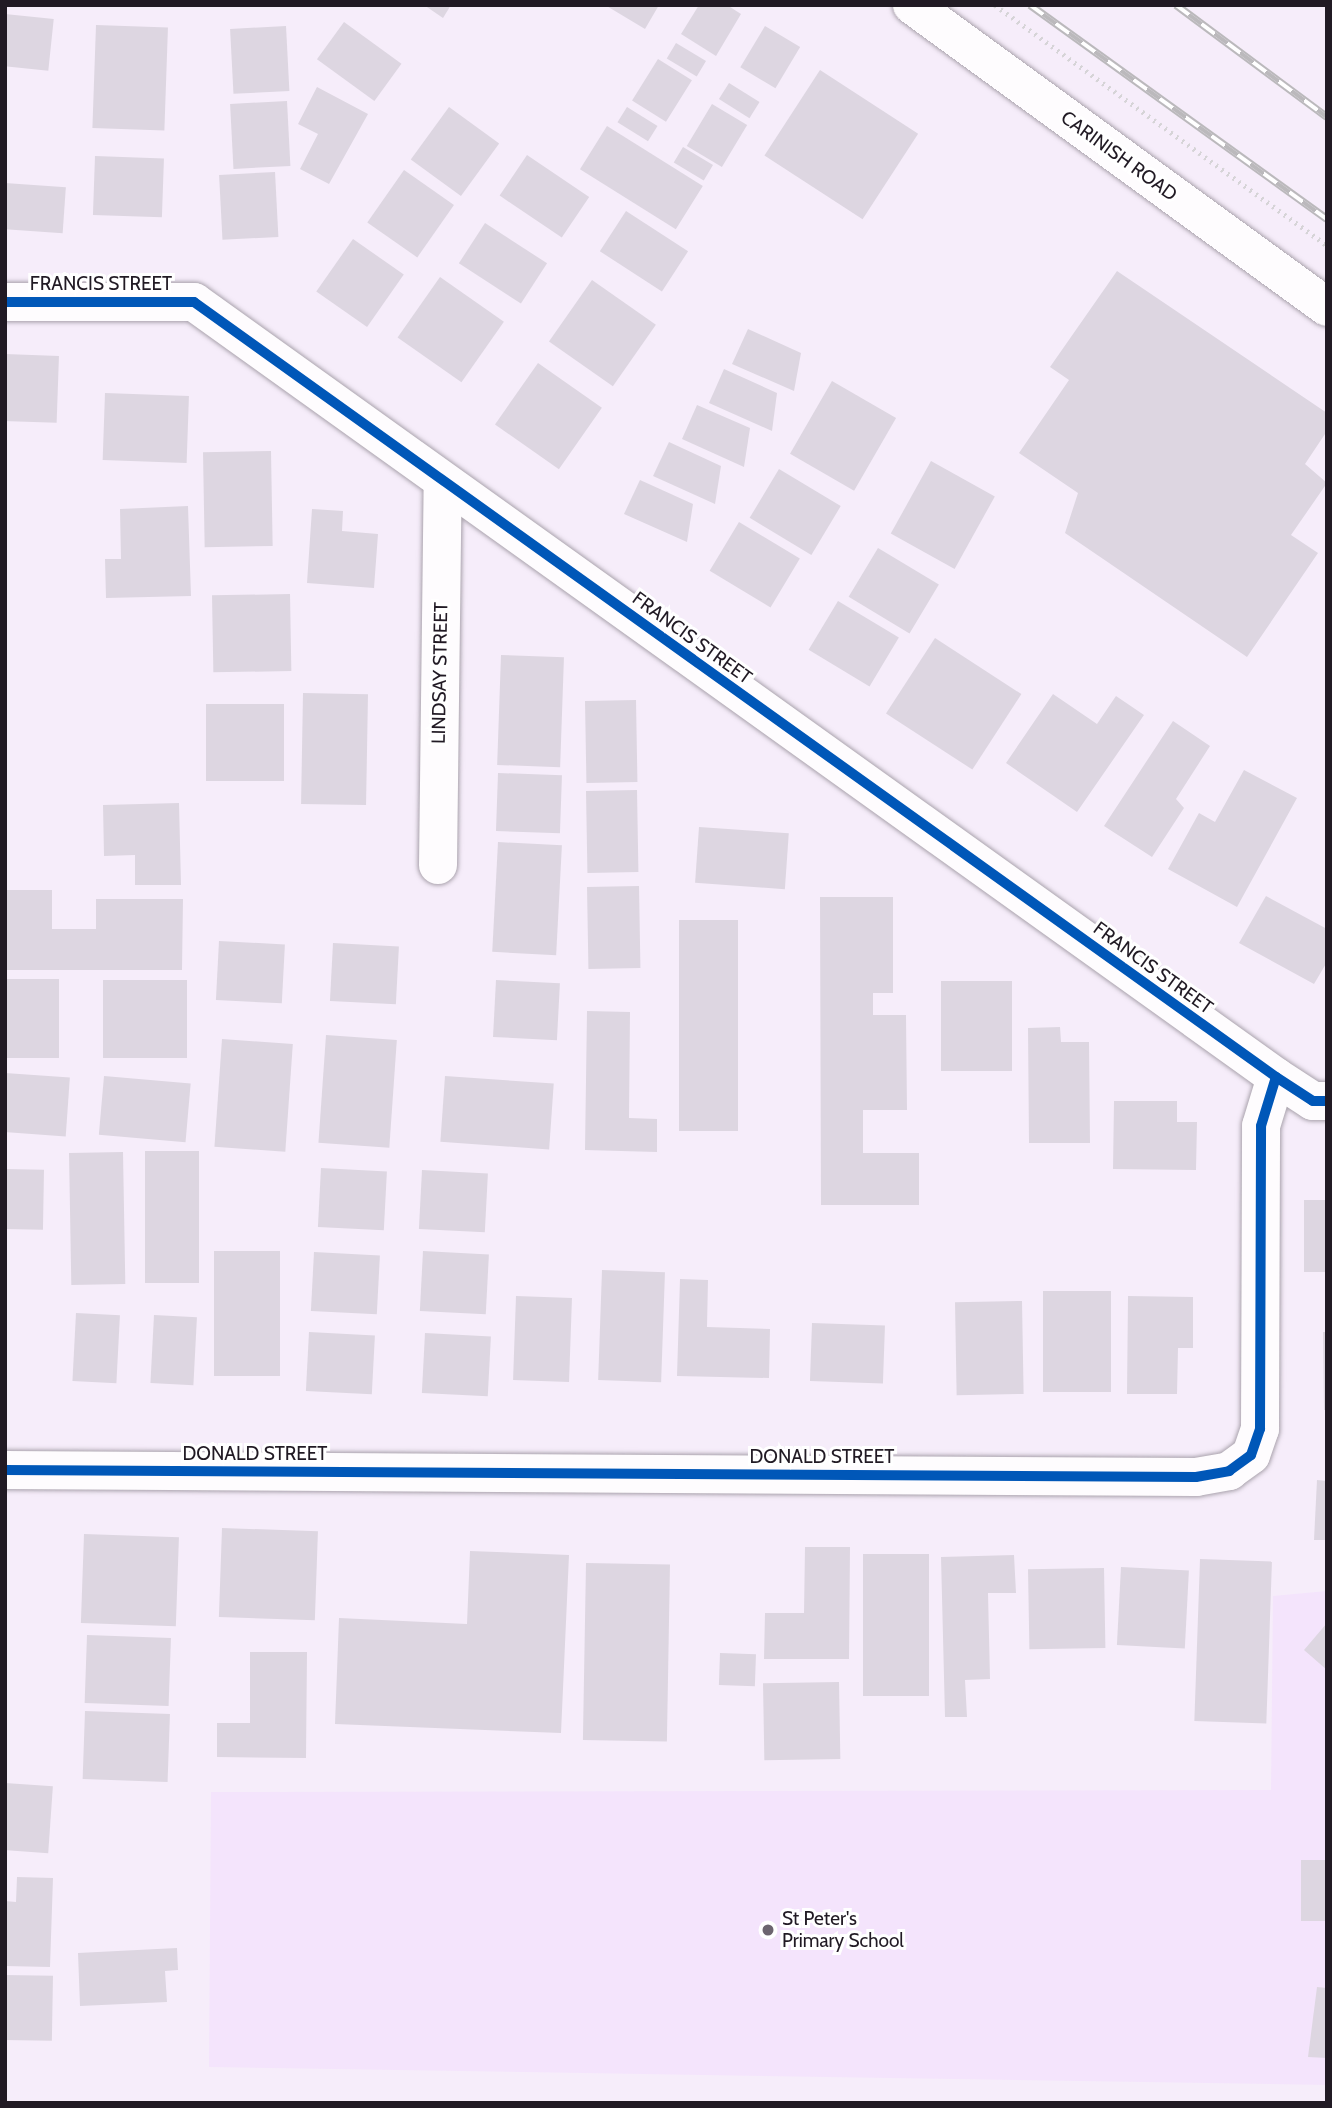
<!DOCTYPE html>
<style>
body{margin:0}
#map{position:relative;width:1332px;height:2108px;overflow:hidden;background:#f6edfa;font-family:Cabin,sans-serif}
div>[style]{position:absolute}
.built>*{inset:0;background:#f4e4fc}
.building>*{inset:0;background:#ddd6e1;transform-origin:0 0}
.path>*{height:4.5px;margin-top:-2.25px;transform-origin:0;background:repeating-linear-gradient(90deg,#d6d4d7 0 2px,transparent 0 7px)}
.roads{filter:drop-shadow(0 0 2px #aaa3ad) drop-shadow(0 0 2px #aaa3ad)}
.minor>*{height:38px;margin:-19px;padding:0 19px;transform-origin:19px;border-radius:19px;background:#fefcfe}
.rail>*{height:8px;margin-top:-4px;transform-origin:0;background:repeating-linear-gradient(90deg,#fff 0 16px,#bbb9bc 0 32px);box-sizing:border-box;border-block:2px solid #bbb9bc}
.cycleway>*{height:10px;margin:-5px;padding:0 5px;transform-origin:5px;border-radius:5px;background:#0057b8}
.dots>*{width:19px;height:19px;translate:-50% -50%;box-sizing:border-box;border:4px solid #fff;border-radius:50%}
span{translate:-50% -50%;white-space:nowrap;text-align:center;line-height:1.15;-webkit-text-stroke:6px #fff;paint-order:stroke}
.street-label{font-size:19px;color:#211a24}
.poi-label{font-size:19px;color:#211a24}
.left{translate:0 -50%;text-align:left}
.frame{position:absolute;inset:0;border:7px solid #211a24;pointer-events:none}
</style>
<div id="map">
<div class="built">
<i style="clip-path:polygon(1327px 1591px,1327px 2085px,209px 2067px,211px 1792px,1271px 1790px,1273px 1596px)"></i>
</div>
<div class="building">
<i style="clip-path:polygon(424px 5px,451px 5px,443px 18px)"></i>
<i style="clip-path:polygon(605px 5px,659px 5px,645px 29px)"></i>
<i style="clip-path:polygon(699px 5px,727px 5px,741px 14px,716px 56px,681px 34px)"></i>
<i style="left:5px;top:14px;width:49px;height:52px;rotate:6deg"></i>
<i style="left:344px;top:22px;width:71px;height:46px;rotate:36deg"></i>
<i style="left:96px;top:25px;width:72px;height:103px;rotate:2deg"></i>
<i style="left:286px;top:26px;width:65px;height:56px;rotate:87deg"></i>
<i style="left:765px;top:26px;width:41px;height:48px;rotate:31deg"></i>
<i style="left:676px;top:43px;width:35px;height:18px;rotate:31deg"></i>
<i style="left:658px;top:59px;width:40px;height:49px;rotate:32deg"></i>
<i style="left:820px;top:70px;width:117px;height:102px;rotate:33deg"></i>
<i style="left:729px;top:83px;width:36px;height:19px;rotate:32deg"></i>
<i style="clip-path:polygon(317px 87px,368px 114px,329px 184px,300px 169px,318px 134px,298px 124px)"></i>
<i style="left:287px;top:101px;width:65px;height:57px;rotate:87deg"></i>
<i style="left:712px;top:104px;width:41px;height:49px;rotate:31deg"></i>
<i style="left:449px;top:107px;width:62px;height:65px;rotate:36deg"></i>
<i style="left:627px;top:107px;width:36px;height:18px;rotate:32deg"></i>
<i style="left:607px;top:126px;width:113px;height:51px;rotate:32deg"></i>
<i style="left:683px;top:147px;width:35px;height:18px;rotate:31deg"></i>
<i style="left:527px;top:155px;width:75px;height:49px;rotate:34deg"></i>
<i style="left:95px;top:156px;width:69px;height:59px;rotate:2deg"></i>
<i style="left:404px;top:170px;width:61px;height:64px;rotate:35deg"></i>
<i style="left:275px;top:172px;width:65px;height:56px;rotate:87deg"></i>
<i style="left:5px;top:183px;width:61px;height:46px;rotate:4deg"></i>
<i style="left:626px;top:211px;width:74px;height:48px;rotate:33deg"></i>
<i style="left:485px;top:223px;width:74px;height:48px;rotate:33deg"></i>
<i style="left:353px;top:239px;width:62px;height:64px;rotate:35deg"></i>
<i style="clip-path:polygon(1117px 271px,1327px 413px,1327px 431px,1305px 464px,1327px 483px,1291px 535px,1318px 553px,1247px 657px,1065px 533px,1078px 493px,1019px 453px,1069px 380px,1050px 367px)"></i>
<i style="left:440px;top:277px;width:78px;height:74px;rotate:35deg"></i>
<i style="left:592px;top:280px;width:78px;height:75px;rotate:35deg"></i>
<i style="clip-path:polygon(748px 329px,801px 353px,794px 391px,732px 364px)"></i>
<i style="left:5px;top:354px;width:54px;height:67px;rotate:2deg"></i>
<i style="left:538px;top:363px;width:78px;height:75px;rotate:35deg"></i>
<i style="clip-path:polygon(724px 369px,777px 393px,772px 431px,709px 403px)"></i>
<i style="left:832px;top:381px;width:74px;height:84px;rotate:30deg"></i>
<i style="left:105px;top:393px;width:84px;height:67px;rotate:2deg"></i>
<i style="clip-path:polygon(697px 405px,750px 428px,744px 467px,682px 439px)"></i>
<i style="clip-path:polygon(669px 442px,721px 466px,715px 504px,653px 476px)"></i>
<i style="left:271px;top:451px;width:95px;height:68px;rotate:89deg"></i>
<i style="left:931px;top:461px;width:73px;height:83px;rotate:29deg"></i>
<i style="left:779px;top:469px;width:72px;height:57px;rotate:31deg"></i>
<i style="clip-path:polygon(640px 480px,693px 504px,687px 542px,624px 514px)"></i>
<i style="clip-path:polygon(188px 506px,191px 596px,106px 598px,105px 559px,121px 559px,120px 509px)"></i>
<i style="clip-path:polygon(312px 509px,343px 511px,342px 531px,378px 534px,374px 588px,307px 583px)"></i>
<i style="left:739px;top:522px;width:71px;height:57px;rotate:31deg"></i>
<i style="left:878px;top:548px;width:71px;height:57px;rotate:31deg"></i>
<i style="left:290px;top:594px;width:77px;height:78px;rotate:89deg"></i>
<i style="left:838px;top:601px;width:71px;height:57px;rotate:31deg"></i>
<i style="left:935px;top:638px;width:103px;height:90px;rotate:33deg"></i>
<i style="left:501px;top:655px;width:63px;height:110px;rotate:2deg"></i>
<i style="left:303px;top:693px;width:65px;height:111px;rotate:1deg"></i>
<i style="clip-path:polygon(1053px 694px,1097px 724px,1116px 696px,1144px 715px,1077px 812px,1006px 763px)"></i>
<i style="left:636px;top:700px;width:82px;height:51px;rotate:89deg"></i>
<i style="left:284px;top:704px;width:77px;height:78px;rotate:90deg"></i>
<i style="clip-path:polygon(1173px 721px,1210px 746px,1176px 799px,1184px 808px,1152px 857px,1104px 826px)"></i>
<i style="clip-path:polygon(1244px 770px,1297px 798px,1237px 907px,1168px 869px,1199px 813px,1215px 822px)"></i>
<i style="left:498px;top:773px;width:64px;height:58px;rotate:2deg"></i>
<i style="left:637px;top:790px;width:82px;height:51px;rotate:89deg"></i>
<i style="clip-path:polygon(179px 803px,181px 885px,135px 885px,135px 855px,104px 856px,103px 805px)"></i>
<i style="left:699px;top:827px;width:90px;height:56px;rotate:4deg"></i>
<i style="left:498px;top:842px;width:64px;height:110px;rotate:3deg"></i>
<i style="left:639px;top:886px;width:82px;height:52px;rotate:89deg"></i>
<i style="clip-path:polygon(5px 890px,52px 890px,52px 929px,96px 929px,96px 899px,183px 899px,182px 970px,5px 970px)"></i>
<i style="clip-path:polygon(1266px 896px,1327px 929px,1327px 962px,1314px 984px,1239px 943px)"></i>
<i style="clip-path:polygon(820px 897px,893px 897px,893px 993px,873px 993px,873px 1015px,906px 1015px,907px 1110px,863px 1110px,863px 1153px,919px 1153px,919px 1205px,821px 1205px)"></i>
<i style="left:679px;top:920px;width:59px;height:211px"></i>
<i style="left:219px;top:941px;width:66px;height:59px;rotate:3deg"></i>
<i style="left:333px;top:943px;width:66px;height:58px;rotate:3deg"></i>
<i style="left:5px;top:979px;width:54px;height:79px"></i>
<i style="left:187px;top:980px;width:78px;height:84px;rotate:90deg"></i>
<i style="left:496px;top:980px;width:64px;height:57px;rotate:3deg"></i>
<i style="left:1012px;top:981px;width:90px;height:71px;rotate:90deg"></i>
<i style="clip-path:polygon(587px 1011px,630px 1012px,629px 1118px,657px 1119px,657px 1152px,585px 1150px)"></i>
<i style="clip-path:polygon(1060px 1027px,1061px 1042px,1089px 1042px,1090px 1143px,1029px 1143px,1028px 1028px)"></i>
<i style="left:326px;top:1035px;width:71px;height:108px;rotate:4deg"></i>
<i style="left:222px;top:1039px;width:71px;height:108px;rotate:4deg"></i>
<i style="left:5px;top:1073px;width:65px;height:59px;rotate:4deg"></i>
<i style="left:104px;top:1076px;width:87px;height:59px;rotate:5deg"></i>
<i style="left:445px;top:1076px;width:109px;height:66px;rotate:4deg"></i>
<i style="clip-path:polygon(1114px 1101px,1177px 1101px,1177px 1122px,1197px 1122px,1196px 1170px,1113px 1169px)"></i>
<i style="left:199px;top:1151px;width:132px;height:54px;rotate:90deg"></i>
<i style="left:123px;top:1152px;width:132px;height:54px;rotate:89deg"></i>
<i style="left:321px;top:1168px;width:66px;height:59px;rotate:3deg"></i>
<i style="left:5px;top:1169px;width:39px;height:60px;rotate:1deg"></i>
<i style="left:422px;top:1170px;width:66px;height:59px;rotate:3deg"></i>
<i style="left:1304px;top:1200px;width:23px;height:72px"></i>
<i style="left:214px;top:1251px;width:66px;height:125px"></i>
<i style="left:423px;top:1251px;width:66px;height:60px;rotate:3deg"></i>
<i style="left:314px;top:1252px;width:66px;height:59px;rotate:3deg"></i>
<i style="left:602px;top:1270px;width:63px;height:110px;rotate:2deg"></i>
<i style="clip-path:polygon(680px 1279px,708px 1280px,707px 1327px,770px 1329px,769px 1378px,677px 1376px)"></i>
<i style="left:1043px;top:1291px;width:68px;height:101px"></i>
<i style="left:516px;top:1296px;width:56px;height:84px;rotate:2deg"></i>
<i style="clip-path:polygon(1128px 1296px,1193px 1297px,1193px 1348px,1178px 1348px,1177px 1394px,1127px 1394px)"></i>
<i style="left:1022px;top:1301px;width:93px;height:67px;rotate:89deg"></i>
<i style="left:76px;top:1313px;width:44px;height:68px;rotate:3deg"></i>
<i style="left:154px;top:1315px;width:43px;height:68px;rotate:3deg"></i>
<i style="left:812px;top:1323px;width:73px;height:58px;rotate:2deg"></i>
<i style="left:309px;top:1332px;width:66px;height:59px;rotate:3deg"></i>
<i style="clip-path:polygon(1323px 1332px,1327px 1332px,1327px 1410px,1324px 1410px)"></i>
<i style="left:425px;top:1333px;width:66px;height:60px;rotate:3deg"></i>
<i style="clip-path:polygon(1317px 1480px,1327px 1481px,1327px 1540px,1314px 1540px)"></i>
<i style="left:222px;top:1528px;width:96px;height:89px;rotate:2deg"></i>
<i style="left:84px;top:1534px;width:95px;height:89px;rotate:2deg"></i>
<i style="clip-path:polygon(805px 1547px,850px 1547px,849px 1659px,764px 1659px,765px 1613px,804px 1613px)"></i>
<i style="clip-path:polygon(470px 1551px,569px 1555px,561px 1733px,335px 1724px,339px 1618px,467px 1624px)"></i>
<i style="left:863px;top:1554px;width:66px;height:142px"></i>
<i style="clip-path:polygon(1014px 1555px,1016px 1593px,988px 1593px,990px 1679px,965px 1680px,967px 1717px,945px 1717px,941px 1557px)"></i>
<i style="left:1200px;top:1559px;width:72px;height:162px;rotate:2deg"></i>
<i style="left:586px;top:1563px;width:84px;height:177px;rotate:1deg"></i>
<i style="left:1121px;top:1567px;width:68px;height:78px;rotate:3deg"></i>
<i style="left:1104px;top:1568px;width:80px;height:76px;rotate:89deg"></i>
<i style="clip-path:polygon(1327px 1623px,1327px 1670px,1304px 1650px)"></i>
<i style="left:87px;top:1635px;width:84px;height:68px;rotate:2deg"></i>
<i style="clip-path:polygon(250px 1652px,307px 1652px,306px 1758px,217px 1757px,217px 1723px,250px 1723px)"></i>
<i style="left:720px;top:1653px;width:36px;height:32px;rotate:2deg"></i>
<i style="left:839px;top:1682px;width:77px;height:76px;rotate:89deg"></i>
<i style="left:85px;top:1711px;width:85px;height:68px;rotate:2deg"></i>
<i style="left:5px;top:1783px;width:48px;height:67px;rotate:4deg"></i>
<i style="left:1301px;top:1860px;width:26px;height:61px"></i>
<i style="clip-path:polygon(17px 1877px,53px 1878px,50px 1967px,5px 1966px,5px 1901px,16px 1902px)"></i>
<i style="clip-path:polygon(177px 1948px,178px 1970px,165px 1971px,167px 2002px,80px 2006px,78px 1953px)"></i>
<i style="left:5px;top:1975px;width:48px;height:65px;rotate:1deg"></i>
<i style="clip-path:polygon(1317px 1987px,1327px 1988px,1327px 2058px,1308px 2057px)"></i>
</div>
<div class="path">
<i style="left:995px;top:5px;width:410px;rotate:35.9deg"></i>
</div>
<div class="roads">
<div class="minor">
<i style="left:912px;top:5px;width:513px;rotate:36.04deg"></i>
<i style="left:5px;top:302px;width:189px"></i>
<i style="left:194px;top:302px;width:1331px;rotate:35.61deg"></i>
<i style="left:1276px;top:1077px;width:44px;rotate:33deg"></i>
<i style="left:1313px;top:1101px;width:14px"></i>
<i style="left:438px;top:865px;width:383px;rotate:-89.3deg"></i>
<i style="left:5px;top:1470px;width:1191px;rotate:0.34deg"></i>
<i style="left:1196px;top:1477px;width:34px;rotate:-10deg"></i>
<i style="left:1229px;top:1471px;width:27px;rotate:-36deg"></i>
<i style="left:1251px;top:1455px;width:28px;rotate:-71deg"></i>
<i style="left:1260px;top:1429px;width:303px;rotate:-89.8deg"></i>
<i style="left:1261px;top:1126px;width:51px;rotate:-73deg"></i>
</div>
</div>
<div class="rail">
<i style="left:1030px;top:5px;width:366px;rotate:35.8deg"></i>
<i style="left:1176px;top:5px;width:188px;rotate:36.6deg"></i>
</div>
<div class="cycleway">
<i style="left:5px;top:302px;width:189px"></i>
<i style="left:194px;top:302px;width:1331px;rotate:35.61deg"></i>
<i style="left:1276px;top:1077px;width:44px;rotate:33deg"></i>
<i style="left:1313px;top:1101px;width:14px"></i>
<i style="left:5px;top:1470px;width:1191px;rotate:0.34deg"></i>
<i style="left:1196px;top:1477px;width:34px;rotate:-10deg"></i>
<i style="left:1229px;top:1471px;width:27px;rotate:-36deg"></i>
<i style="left:1251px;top:1455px;width:28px;rotate:-71deg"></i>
<i style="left:1260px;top:1429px;width:303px;rotate:-89.8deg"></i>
<i style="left:1261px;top:1126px;width:51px;rotate:-73deg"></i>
</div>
<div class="dots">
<i style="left:768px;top:1930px;background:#6c646f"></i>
</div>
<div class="street-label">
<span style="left:1119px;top:156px;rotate:36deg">CARINISH ROAD</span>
<span style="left:101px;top:284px">FRANCIS STREET</span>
<span style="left:692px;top:638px;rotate:36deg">FRANCIS STREET</span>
<span style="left:440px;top:673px;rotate:-89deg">LINDSAY STREET</span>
<span style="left:1153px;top:968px;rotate:36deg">FRANCIS STREET</span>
<span style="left:255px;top:1454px">DONALD STREET</span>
<span style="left:822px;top:1457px">DONALD STREET</span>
</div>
<div class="poi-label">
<span class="left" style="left:782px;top:1930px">St Peter's<br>Primary School</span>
</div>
<div class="frame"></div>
</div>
